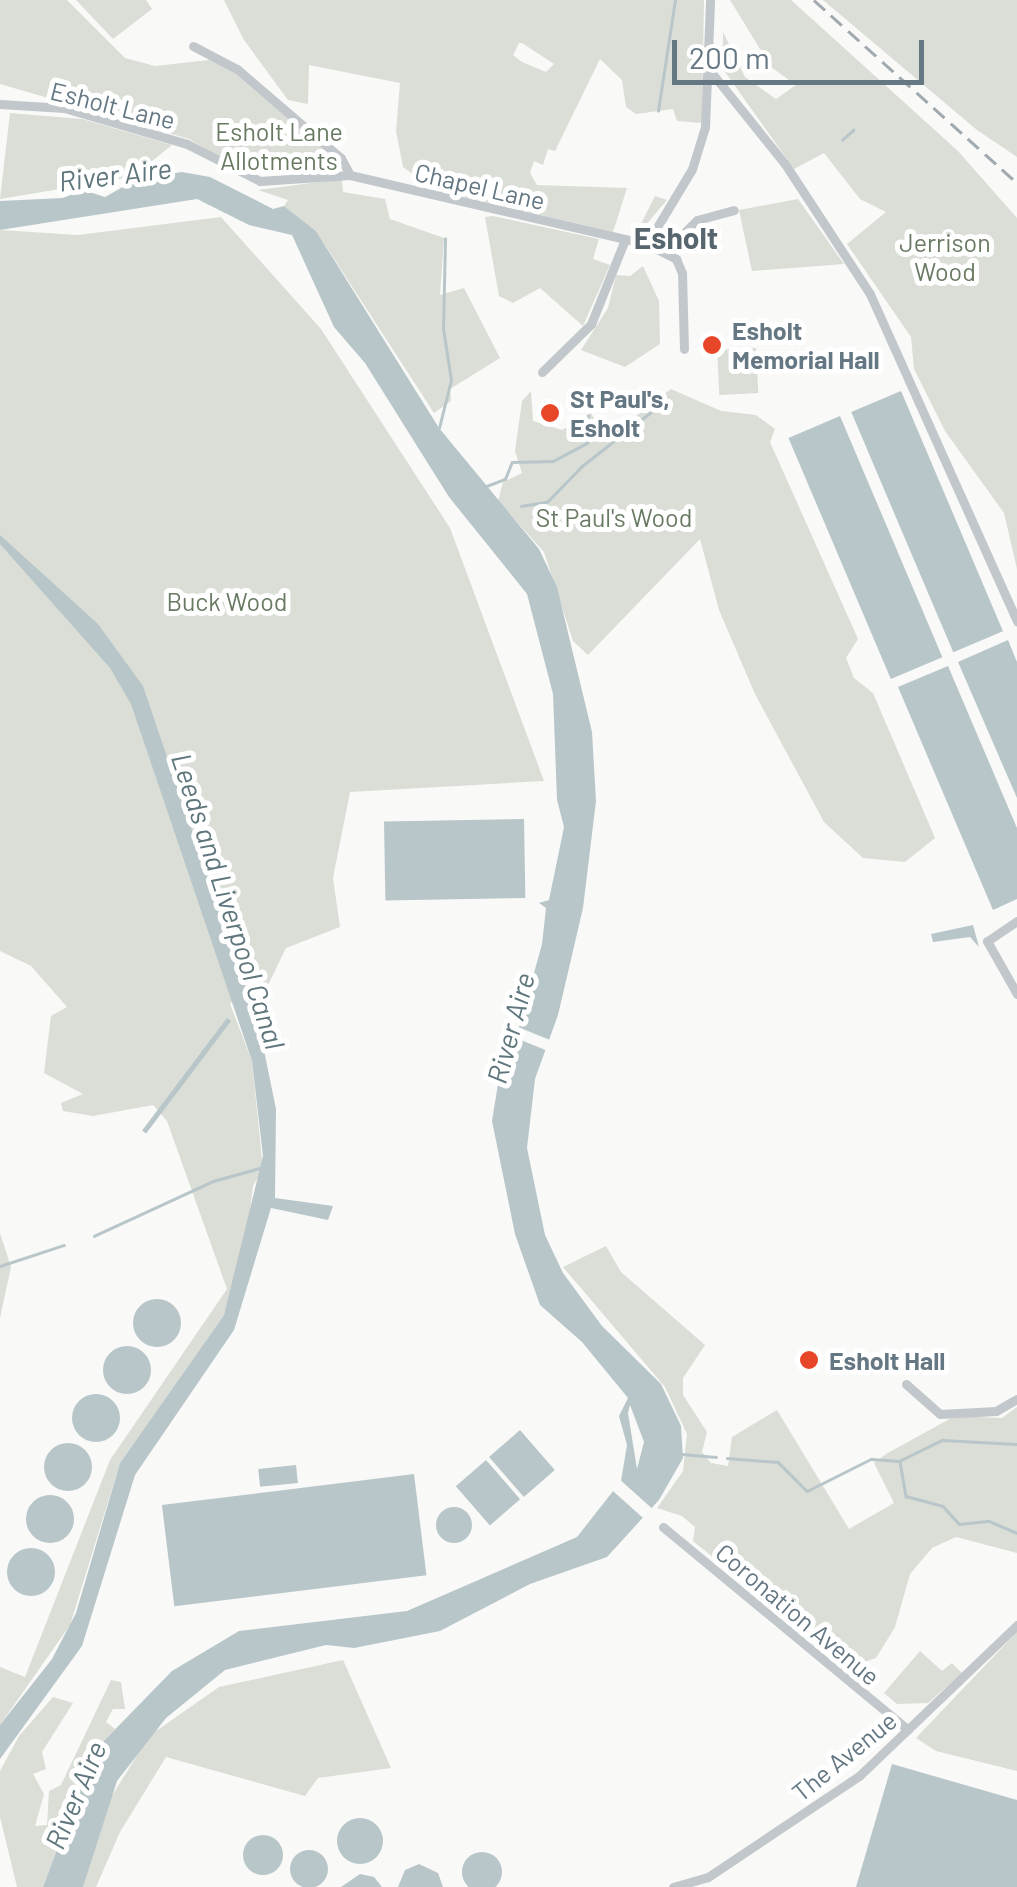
<!DOCTYPE html>
<style>
body{margin:0}
#map{position:relative;width:1017px;height:1887px;overflow:hidden;background:#f9f9f7;font-family:Barlow,sans-serif}
div>[style]{position:absolute}
.green>*{inset:0;background:#daded6;transform-origin:0 0}
.water>*{inset:0;background:#b8c6c9;transform-origin:0 0}
.round{border-radius:50%}
.pier>*{inset:0;background:#f9f9f7;transform-origin:0 0}
.stream>*{height:2.5px;margin:-1.25px;padding:0 1.25px;transform-origin:1.25px;border-radius:1.25px;background:#b8c6c9}
.street>*{height:9px;margin:-4.5px;padding:0 4.5px;transform-origin:4.5px;border-radius:4.5px;background:#c2c7cb}
.rail>*{height:2.5px;margin-top:-1.25px;transform-origin:0;background:repeating-linear-gradient(90deg,#a1aaaf 0 15px,transparent 0 23px)}
.dots>*{width:28px;height:28px;translate:-50% -50%;box-sizing:border-box;border:5px solid #fff;border-radius:50%}
span{translate:-50% -50%;white-space:nowrap;text-align:center;line-height:1.15;-webkit-text-stroke:10px #fff;paint-order:stroke}
.street-label{font-size:25px;color:#647783}
.park-label{font-size:25px;color:#697a63}
.poi-label{font-size:25px;color:#647783;font-weight:700}
.left{translate:0 -50%;text-align:left}
.water-label{font-size:28px;color:#5e767c;font-style:italic}
.quarter-label{font-size:30px;color:#56656e;font-weight:700}
.scale{position:absolute;left:672px;top:40px;width:252px;height:45px;box-sizing:border-box;border:5px solid #647783;border-top:0;padding-left:12px;font-size:30px;line-height:35px;white-space:nowrap;color:#647783;-webkit-text-stroke:8px #fff;paint-order:stroke}
</style>
<div id="map">
<div class="green">
<i style="clip-path:polygon(0 0,67px 0,125px 58px,155px 66px,209px 60px,227px 67px,324px 148px,325px 172px,242px 171px,189px 139px,0 84px)"></i>
<i style="clip-path:polygon(76px 0,146px 0,152px 9px,113px 39px)"></i>
<i style="clip-path:polygon(evenodd,224px 0,704px 0,702px 123px,677px 121px,673px 109px,636px 114px,626px 107px,622px 80px,600px 59px,555px 151px,548px 149px,543px 165px,534px 161px,530px 173px,537px 185px,627px 188px,613px 232px,435px 190px,403px 167px,396px 131px,400px 83px,309px 65px,308px 104px,288px 100px,244px 40px,224px 0,519px 43px,522px 43px,554px 64px,546px 72px,522px 62px,513px 55px,519px 43px)"></i>
<i style="clip-path:polygon(730px 0,791px 0,958px 151px,1017px 218px,1017px 569px,1004px 513px,945px 431px,914px 369px,911px 337px,847px 244px,886px 212px,860px 199px,824px 153px,794px 169px,723px 69px,723px 32px,745px 77px,776px 99px,796px 85px,771px 67px)"></i>
<i style="clip-path:polygon(823px 0,1017px 0,1017px 157px,977px 130px)"></i>
<i style="clip-path:polygon(10px 113px,82px 119px,172px 145px,132px 177px,0 199px)"></i>
<i style="clip-path:polygon(342px 179px,343px 192px,385px 199px,390px 219px,444px 238px,440px 295px,464px 288px,500px 358px,450px 389px,451px 401px,434px 413px,316px 231px,284px 206px,288px 200px,258px 190px)"></i>
<i style="clip-path:polygon(655px 196px,667px 200px,633px 240px)"></i>
<i style="clip-path:polygon(798px 199px,844px 264px,752px 271px,739px 210px)"></i>
<i style="clip-path:polygon(493px 216px,599px 239px,593px 259px,610px 265px,583px 326px,540px 288px,513px 303px,499px 296px,485px 217px)"></i>
<i style="clip-path:polygon(221px 217px,321px 329px,450px 528px,544px 781px,350px 792px,333px 878px,340px 927px,286px 948px,268px 985px,255px 977px,230px 1004px,252px 1061px,263px 1169px,253px 1186px,246px 1241px,224px 1315px,120px 1463px,70px 1625px,0 1725px,0 1667px,25px 1677px,110px 1460px,227px 1289px,167px 1121px,153px 1105px,93px 1116px,63px 1111px,61px 1103px,83px 1094px,44px 1073px,51px 1016px,67px 1007px,31px 966px,0 951px,0 230px,78px 235px)"></i>
<i style="clip-path:polygon(643px 266px,659px 301px,660px 344px,625px 367px,581px 350px,608px 308px,616px 275px,630px 276px)"></i>
<i style="left:756px;top:348px;width:45px;height:39px;rotate:87deg"></i>
<i style="clip-path:polygon(671px 389px,721px 411px,756px 415px,775px 429px,770px 442px,858px 639px,846px 658px,854px 678px,873px 693px,935px 838px,905px 862px,863px 858px,824px 822px,755px 694px,719px 610px,700px 539px,588px 655px,573px 641px,544px 552px,498px 501px,503px 482px,522px 473px,515px 451px,522px 401px,531px 391px,533px 421px,562px 430px,591px 413px,605px 440px)"></i>
<i style="clip-path:polygon(0 1233px,11px 1267px,0 1318px)"></i>
<i style="clip-path:polygon(606px 1246px,621px 1272px,705px 1345px,683px 1378px,683px 1395px,707px 1432px,702px 1452px,711px 1463px,728px 1466px,732px 1437px,777px 1410px,849px 1529px,894px 1503px,874px 1463px,886px 1454px,955px 1416px,1002px 1418px,1017px 1407px,1017px 1553px,956px 1537px,932px 1548px,910px 1574px,895px 1627px,876px 1658px,852px 1666px,834px 1655px,693px 1541px,695px 1527px,682px 1516px,657px 1508px,683px 1471px,687px 1434px,665px 1387px,563px 1267px)"></i>
<i style="clip-path:polygon(1017px 1632px,1017px 1771px,936px 1751px,916px 1738px)"></i>
<i style="clip-path:polygon(920px 1651px,942px 1671px,952px 1663px,962px 1673px,928px 1703px,897px 1704px,884px 1693px)"></i>
<i style="clip-path:polygon(343px 1660px,391px 1768px,318px 1778px,305px 1796px,166px 1757px,120px 1832px,96px 1887px,83px 1887px,105px 1807px,149px 1736px,219px 1687px)"></i>
<i style="clip-path:polygon(111px 1680px,121px 1682px,125px 1709px,113px 1709px,106px 1722px,115px 1729px,94px 1751px,43px 1887px,17px 1887px,0 1817px,0 1771px,19px 1736px,53px 1697px,73px 1703px,42px 1752px,46px 1769px,33px 1774px,44px 1794px,35px 1826px,47px 1825px,49px 1791px,61px 1785px)"></i>
</div>
<div class="water">
<i style="clip-path:polygon(evenodd,182px 172px,210px 177px,273px 209px,284px 206px,316px 231px,439px 428px,539px 549px,557px 587px,592px 732px,596px 801px,583px 908px,558px 1015px,535px 1079px,527px 1148px,545px 1235px,563px 1273px,602px 1326px,661px 1384px,681px 1426px,683px 1458px,659px 1500px,607px 1557px,530px 1584px,440px 1631px,354px 1648px,326px 1645px,225px 1670px,166px 1718px,117px 1781px,83px 1887px,43px 1887px,94px 1751px,172px 1671px,239px 1631px,407px 1611px,577px 1537px,621px 1481px,627px 1445px,619px 1416px,628px 1398px,582px 1342px,540px 1305px,515px 1234px,492px 1121px,503px 1053px,518px 1031px,542px 944px,546px 908px,539px 903px,549px 900px,564px 827px,557px 800px,553px 694px,527px 594px,449px 497px,365px 363px,334px 327px,292px 235px,249px 225px,197px 199px,0 230px,0 201px,63px 198px,83px 190px,105px 197px,137px 179px,182px 172px,630px 1405px,644px 1442px,637px 1469px,628px 1413px,630px 1405px)"></i>
<i style="left:901px;top:391px;width:261px;height:54px;rotate:67deg"></i>
<i style="left:840px;top:416px;width:262px;height:56px;rotate:67deg"></i>
<i style="clip-path:polygon(0 535px,98px 624px,143px 686px,260px 1031px,276px 1109px,275px 1198px,333px 1206px,328px 1220px,271px 1208px,234px 1330px,135px 1475px,82px 1646px,0 1759px,0 1725px,52px 1659px,76px 1613px,120px 1463px,224px 1315px,263px 1156px,252px 1061px,131px 704px,110px 668px,0 544px)"></i>
<i style="clip-path:polygon(1008px 640px,1017px 662px,1017px 798px,958px 662px)"></i>
<i style="clip-path:polygon(948px 666px,1017px 828px,1017px 899px,993px 910px,898px 687px)"></i>
<i style="left:524px;top:819px;width:79px;height:140px;rotate:89deg"></i>
<i style="clip-path:polygon(973px 925px,979px 947px,970px 937px,933px 942px,931px 934px)"></i>
<i style="left:227px;top:1018px;width:5px;height:141px;rotate:37deg"></i>
<i class="round" style="left:133px;top:1299px;width:48px;height:48px"></i>
<i class="round" style="left:103px;top:1346px;width:48px;height:48px"></i>
<i class="round" style="left:72px;top:1394px;width:48px;height:48px"></i>
<i style="left:520px;top:1430px;width:53px;height:41px;rotate:49deg"></i>
<i class="round" style="left:44px;top:1443px;width:48px;height:48px"></i>
<i style="left:486px;top:1460px;width:52px;height:40px;rotate:49deg"></i>
<i style="left:296px;top:1465px;width:18px;height:38px;rotate:84deg"></i>
<i style="left:414px;top:1474px;width:102px;height:254px;rotate:83deg"></i>
<i class="round" style="left:26px;top:1495px;width:48px;height:48px"></i>
<i class="round" style="left:436px;top:1507px;width:36px;height:36px"></i>
<i class="round" style="left:7px;top:1548px;width:48px;height:48px"></i>
<i style="clip-path:polygon(892px 1764px,1017px 1800px,1017px 1887px,856px 1887px)"></i>
<i class="round" style="left:337px;top:1818px;width:46px;height:46px"></i>
<i class="round" style="left:243px;top:1835px;width:40px;height:40px"></i>
<i class="round" style="left:290px;top:1850px;width:38px;height:38px"></i>
<i class="round" style="left:462px;top:1852px;width:40px;height:40px"></i>
<i style="clip-path:polygon(419px 1864px,438px 1873px,443px 1887px,398px 1887px,405px 1870px)"></i>
<i style="clip-path:polygon(360px 1874px,374px 1877px,382px 1887px,341px 1887px)"></i>
</div>
<div class="pier">
<i style="left:555px;top:1042px;width:11px;height:60px;rotate:112deg"></i>
<i style="left:617px;top:1477px;width:52px;height:13px;rotate:42deg"></i>
</div>
<div class="stream">
<i style="left:658px;top:111px;width:112px;rotate:-81.3deg"></i>
<i style="left:842px;top:140px;width:15px;rotate:-42deg"></i>
<i style="left:439px;top:428px;width:49px;rotate:-76deg"></i>
<i style="left:451px;top:380px;width:52px;rotate:-98.9deg"></i>
<i style="left:443px;top:329px;width:90px;rotate:-88.7deg"></i>
<i style="left:484px;top:487px;width:22px;rotate:-21deg"></i>
<i style="left:505px;top:479px;width:18px;rotate:-68deg"></i>
<i style="left:512px;top:462px;width:41px;rotate:-1.4deg"></i>
<i style="left:553px;top:461px;width:38px;rotate:-28deg"></i>
<i style="left:587px;top:443px;width:27px;rotate:-88deg"></i>
<i style="left:521px;top:506px;width:26px;rotate:-9deg"></i>
<i style="left:547px;top:502px;width:50px;rotate:-45.8deg"></i>
<i style="left:582px;top:466px;width:99px;rotate:-38deg"></i>
<i style="left:94px;top:1236px;width:131px;rotate:-24.8deg"></i>
<i style="left:213px;top:1181px;width:52px;rotate:-15.6deg"></i>
<i style="left:0;top:1266px;width:67px;rotate:-18.2deg"></i>
<i style="left:682px;top:1454px;width:34px;rotate:5deg"></i>
<i style="left:727px;top:1458px;width:51px;rotate:4.5deg"></i>
<i style="left:778px;top:1462px;width:41px;rotate:45deg"></i>
<i style="left:807px;top:1491px;width:72px;rotate:-26.6deg"></i>
<i style="left:871px;top:1459px;width:28px;rotate:4deg"></i>
<i style="left:899px;top:1461px;width:48px;rotate:-26deg"></i>
<i style="left:942px;top:1440px;width:75px;rotate:3.1deg"></i>
<i style="left:900px;top:1462px;width:35px;rotate:80deg"></i>
<i style="left:906px;top:1496px;width:38px;rotate:15deg"></i>
<i style="left:943px;top:1506px;width:24px;rotate:48deg"></i>
<i style="left:959px;top:1524px;width:30px;rotate:-6deg"></i>
<i style="left:989px;top:1521px;width:30px;rotate:23deg"></i>
</div>
<div class="street">
<i style="left:193px;top:46px;width:50px;rotate:27.6deg"></i>
<i style="left:237px;top:69px;width:137px;rotate:40.6deg"></i>
<i style="left:341px;top:158px;width:19px;rotate:62deg"></i>
<i style="left:711px;top:72px;width:118px;rotate:51.2deg"></i>
<i style="left:785px;top:164px;width:155px;rotate:56.8deg"></i>
<i style="left:870px;top:294px;width:359px;rotate:65.8deg"></i>
<i style="left:0;top:104px;width:64px;rotate:3.6deg"></i>
<i style="left:64px;top:108px;width:128px;rotate:16.3deg"></i>
<i style="left:187px;top:144px;width:82px;rotate:26.9deg"></i>
<i style="left:260px;top:181px;width:90px;rotate:-3.8deg"></i>
<i style="left:350px;top:175px;width:305px;rotate:13.1deg"></i>
<i style="left:647px;top:244px;width:33px;rotate:27deg"></i>
<i style="left:676px;top:259px;width:15px;rotate:67deg"></i>
<i style="left:682px;top:273px;width:76px;rotate:88.5deg"></i>
<i style="left:647px;top:244px;width:87px;rotate:-59deg"></i>
<i style="left:692px;top:169px;width:44px;rotate:-72.8deg"></i>
<i style="left:705px;top:127px;width:127px;rotate:-87.7deg"></i>
<i style="left:665px;top:252px;width:45px;rotate:-45deg"></i>
<i style="left:697px;top:220px;width:38px;rotate:-15deg"></i>
<i style="left:542px;top:372px;width:69px;rotate:-44.4deg"></i>
<i style="left:591px;top:324px;width:88px;rotate:-68.1deg"></i>
<i style="left:1017px;top:921px;width:36px;rotate:146deg"></i>
<i style="left:987px;top:941px;width:61px;rotate:60.5deg"></i>
<i style="left:906px;top:1384px;width:45px;rotate:41.4deg"></i>
<i style="left:940px;top:1414px;width:56px;rotate:-3.1deg"></i>
<i style="left:996px;top:1411px;width:24px;rotate:-30deg"></i>
<i style="left:663px;top:1527px;width:318px;rotate:39.6deg"></i>
<i style="left:673px;top:1887px;width:36px;rotate:-16deg"></i>
<i style="left:708px;top:1877px;width:182px;rotate:-33.8deg"></i>
<i style="left:859px;top:1776px;width:219px;rotate:-43.7deg"></i>
</div>
<div class="rail">
<i style="left:814px;top:0;width:273px;rotate:42deg"></i>
</div>
<div class="dots">
<i style="left:712px;top:345px;background:#e84628"></i>
<i style="left:550px;top:413px;background:#e84628"></i>
<i style="left:809px;top:1360px;background:#e84628"></i>
</div>
<div class="street-label">
<span style="left:113px;top:105px;rotate:14deg">Esholt Lane</span>
<span style="left:480px;top:186px;rotate:13deg">Chapel Lane</span>
<span style="left:798px;top:1614px;rotate:40deg">Coronation Avenue</span>
<span style="left:844px;top:1756px;rotate:-39deg">The Avenue</span>
</div>
<div class="park-label">
<span style="left:279px;top:146px">Esholt Lane<br>Allotments</span>
<span style="left:945px;top:257px">Jerrison<br>Wood</span>
<span style="left:614px;top:517px">St Paul's Wood</span>
<span style="left:227px;top:601px">Buck Wood</span>
</div>
<div class="poi-label">
<span class="left" style="left:732px;top:345px">Esholt<br>Memorial Hall</span>
<span class="left" style="left:570px;top:413px">St Paul's,<br>Esholt</span>
<span class="left" style="left:829px;top:1360px">Esholt Hall</span>
</div>
<div class="water-label">
<span style="left:115px;top:174px;rotate:-7deg">River Aire</span>
<span style="left:229px;top:901px;rotate:72deg">Leeds and Liverpool Canal</span>
<span style="left:510px;top:1028px;rotate:-75deg">River Aire</span>
<span style="left:75px;top:1795px;rotate:-67deg">River Aire</span>
</div>
<div class="quarter-label">
<span style="left:676px;top:237px">Esholt</span>
</div>
<div class="scale">200 m</div>
</div>
